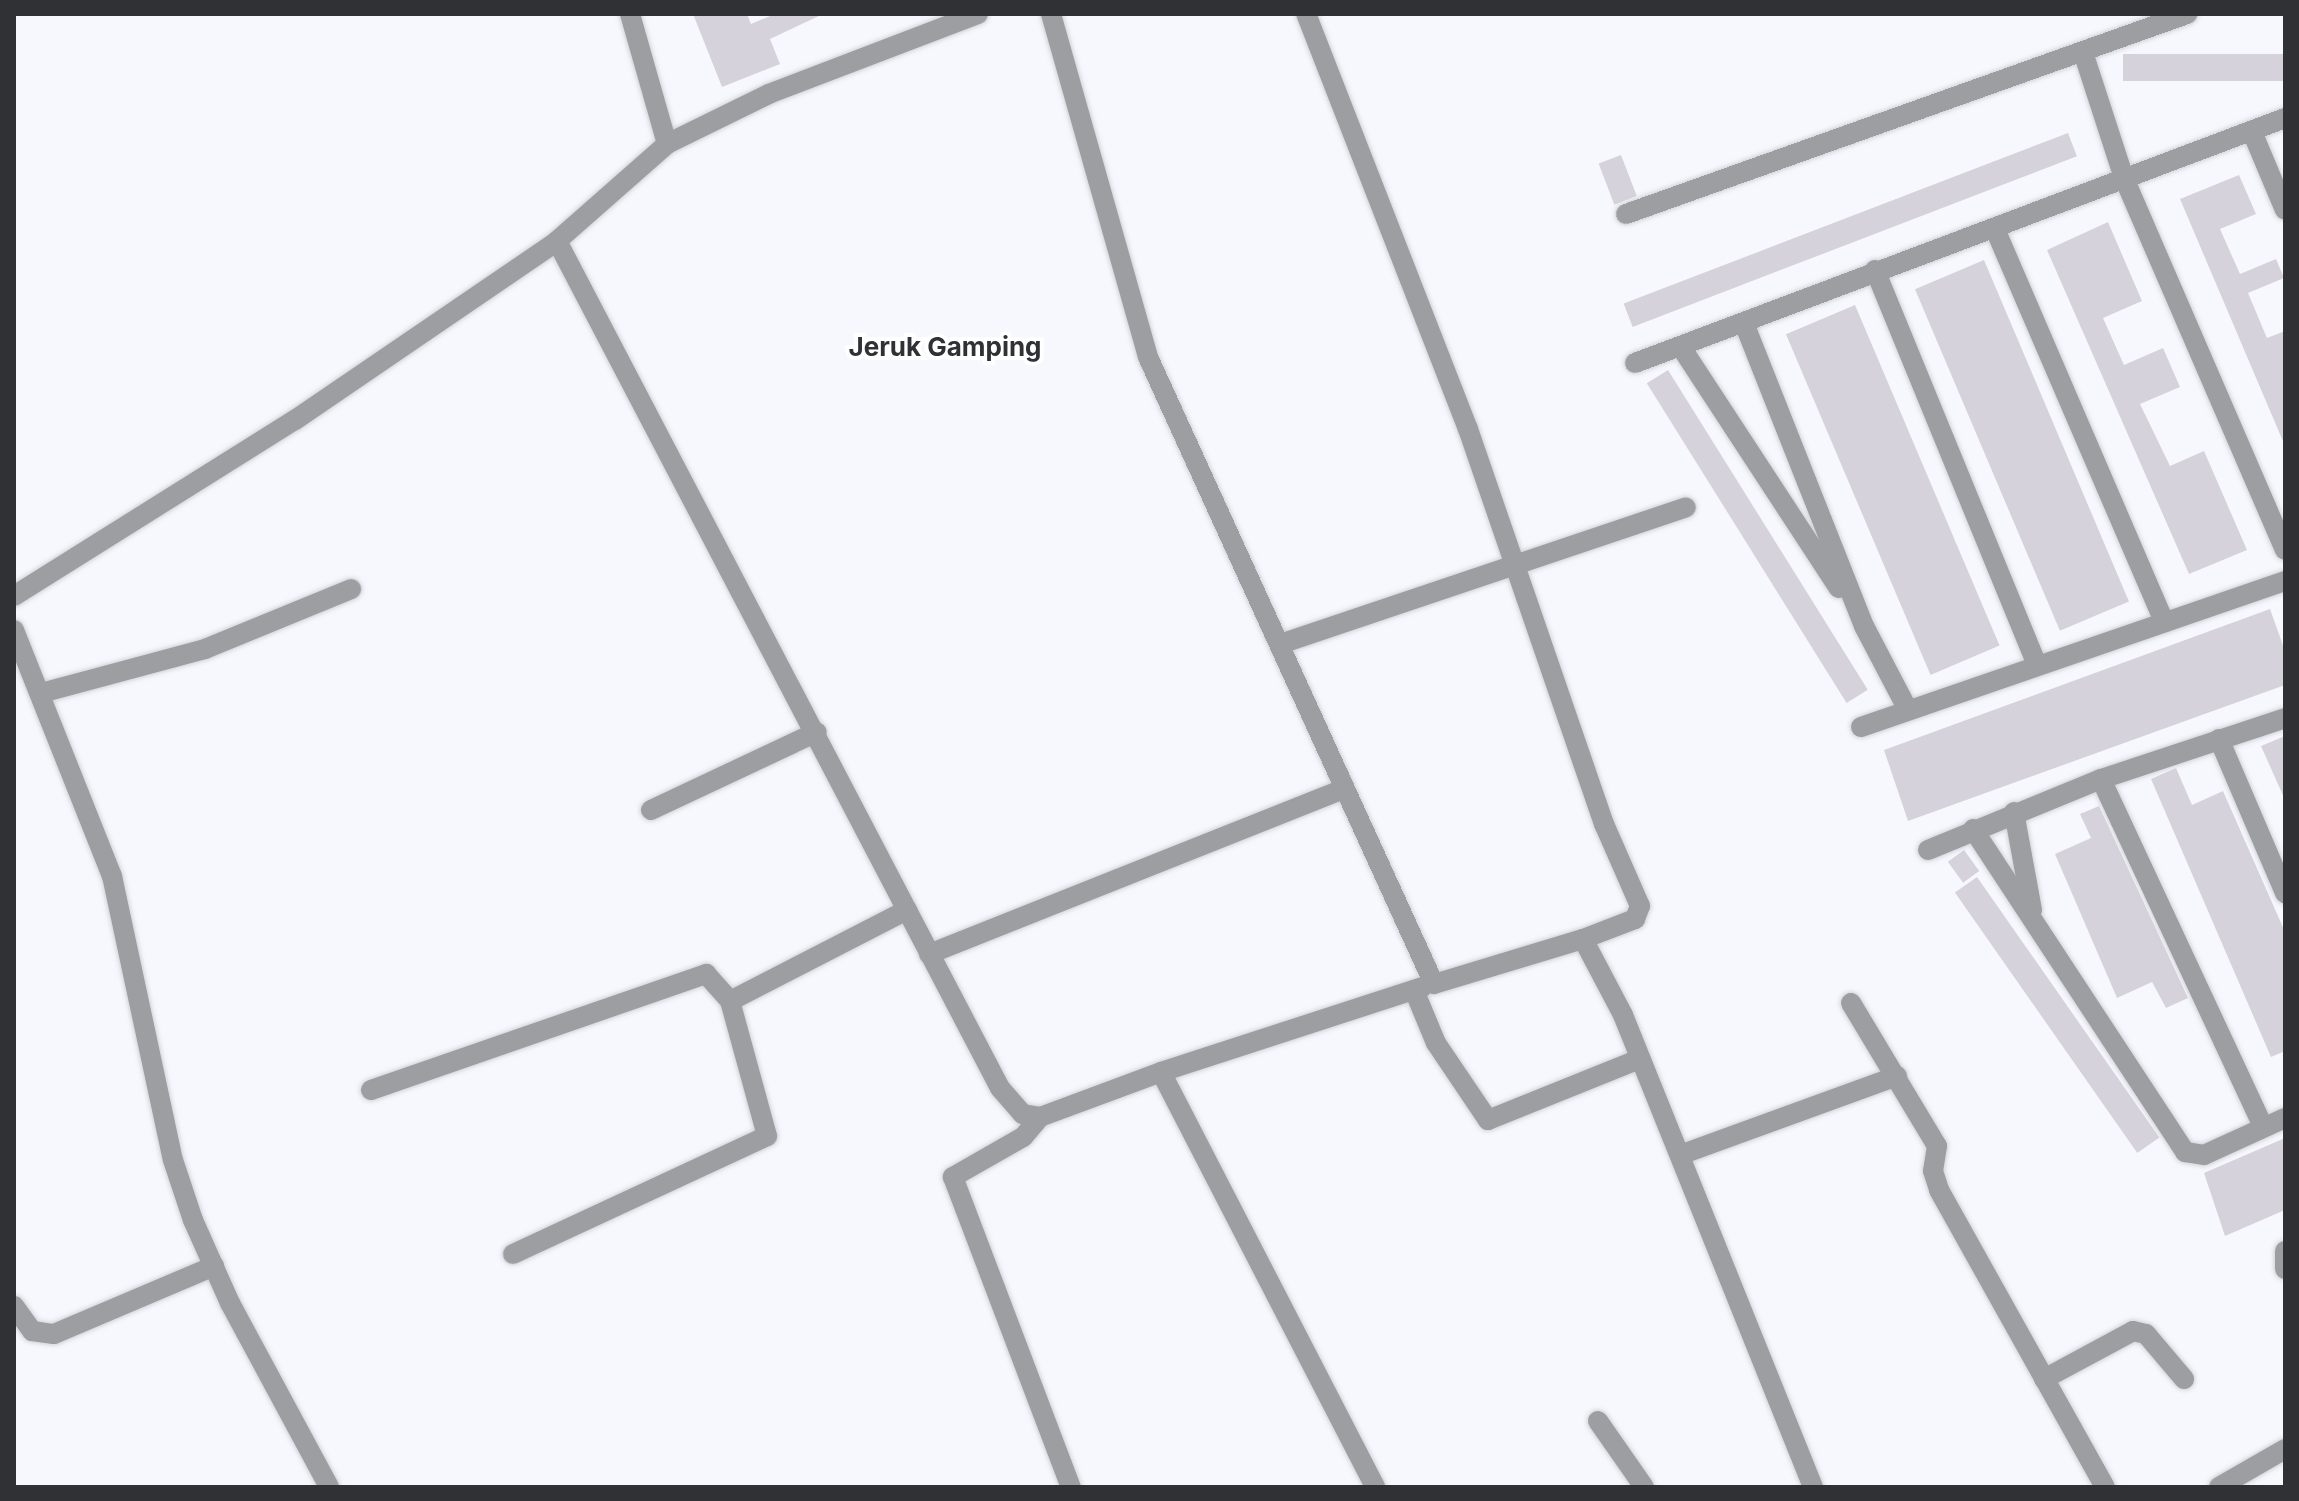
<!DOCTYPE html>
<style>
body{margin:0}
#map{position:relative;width:2299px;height:1501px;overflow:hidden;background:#f7f8fe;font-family:Inter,sans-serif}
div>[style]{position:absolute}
.building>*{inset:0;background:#d6d2db;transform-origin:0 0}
.roads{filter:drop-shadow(0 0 2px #d3d4da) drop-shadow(0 0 2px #d3d4da)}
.minor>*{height:20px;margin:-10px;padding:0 10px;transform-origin:10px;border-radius:10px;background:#9c9ea2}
span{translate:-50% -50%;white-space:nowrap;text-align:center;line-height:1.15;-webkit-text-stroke:8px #fff;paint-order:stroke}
.quarter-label{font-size:26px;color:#303135;font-weight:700}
.frame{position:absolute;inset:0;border:16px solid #303135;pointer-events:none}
</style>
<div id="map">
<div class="building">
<i style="clip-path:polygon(693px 14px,747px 14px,751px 24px,775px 14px,821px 15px,770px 39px,780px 64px,722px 87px)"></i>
<i style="left:2285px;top:54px;width:27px;height:162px;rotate:90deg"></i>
<i style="left:2068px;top:133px;width:25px;height:476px;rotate:69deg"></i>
<i style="left:1621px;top:155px;width:44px;height:24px;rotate:69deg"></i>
<i style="clip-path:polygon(2239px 175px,2256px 214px,2220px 229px,2240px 274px,2276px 259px,2284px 278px,2248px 293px,2267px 338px,2285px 331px,2285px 446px,2180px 199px)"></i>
<i style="clip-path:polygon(2108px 222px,2142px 301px,2103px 318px,2124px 365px,2163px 348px,2180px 387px,2140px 404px,2170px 466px,2204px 451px,2247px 550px,2189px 574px,2047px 250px)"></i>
<i style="left:1984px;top:260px;width:371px;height:75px;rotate:67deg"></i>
<i style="left:1855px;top:305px;width:370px;height:75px;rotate:67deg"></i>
<i style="left:1668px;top:370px;width:377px;height:25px;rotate:58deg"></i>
<i style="clip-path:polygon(2270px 609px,2285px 651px,2285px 685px,1908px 821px,1884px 750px)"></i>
<i style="clip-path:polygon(2285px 736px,2285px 800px,2261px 746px)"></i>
<i style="clip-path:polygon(2176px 768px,2192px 805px,2223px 791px,2285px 932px,2285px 1051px,2271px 1057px,2151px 779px)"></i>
<i style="clip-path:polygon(2099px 806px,2188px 998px,2166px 1008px,2152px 982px,2117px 998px,2055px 854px,2091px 838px,2080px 814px)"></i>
<i style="left:1964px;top:850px;width:26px;height:20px;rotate:54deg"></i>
<i style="left:1977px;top:877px;width:318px;height:27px;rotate:55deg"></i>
<i style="clip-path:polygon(2285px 1138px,2285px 1210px,2225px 1236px,2204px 1173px)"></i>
</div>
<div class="roads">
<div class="minor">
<i style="left:630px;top:14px;width:135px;rotate:74.1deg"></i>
<i style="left:978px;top:14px;width:224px;rotate:159.1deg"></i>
<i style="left:769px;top:94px;width:114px;rotate:153.9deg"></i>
<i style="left:667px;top:144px;width:147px;rotate:138.6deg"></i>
<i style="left:557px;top:241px;width:956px;rotate:62.39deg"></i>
<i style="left:1000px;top:1088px;width:35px;rotate:49deg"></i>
<i style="left:1023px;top:1114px;width:17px;rotate:10deg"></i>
<i style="left:1040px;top:1117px;width:129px;rotate:-20.4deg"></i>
<i style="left:1161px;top:1072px;width:467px;rotate:62.7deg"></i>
<i style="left:1051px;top:14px;width:356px;rotate:74.2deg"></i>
<i style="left:1148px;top:357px;width:689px;rotate:65.48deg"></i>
<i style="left:1434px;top:984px;width:156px;rotate:-16.8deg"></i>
<i style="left:1583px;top:939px;width:56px;rotate:-21deg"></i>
<i style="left:1635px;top:919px;width:14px;rotate:-69deg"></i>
<i style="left:1640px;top:906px;width:90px;rotate:-113.7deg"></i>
<i style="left:1604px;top:824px;width:418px;rotate:-109deg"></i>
<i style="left:1468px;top:429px;width:445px;rotate:-111.3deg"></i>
<i style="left:2083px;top:52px;width:133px;rotate:72deg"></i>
<i style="left:2124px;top:178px;width:405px;rotate:66.6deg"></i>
<i style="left:2253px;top:134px;width:82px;rotate:67.2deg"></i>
<i style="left:1626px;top:214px;width:596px;rotate:-19.62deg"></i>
<i style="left:1995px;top:229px;width:428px;rotate:66.7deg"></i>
<i style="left:1875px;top:270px;width:427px;rotate:67.7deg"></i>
<i style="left:1744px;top:323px;width:326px;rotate:68.4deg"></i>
<i style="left:1864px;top:626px;width:95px;rotate:62.4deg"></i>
<i style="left:1681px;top:347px;width:288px;rotate:56.8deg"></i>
<i style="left:1635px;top:363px;width:695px;rotate:-20.65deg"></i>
<i style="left:14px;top:596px;width:332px;rotate:-32.1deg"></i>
<i style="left:295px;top:420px;width:317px;rotate:-34.3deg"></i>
<i style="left:14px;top:630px;width:265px;rotate:68.3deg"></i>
<i style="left:112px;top:876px;width:290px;rotate:77.9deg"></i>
<i style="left:173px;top:1160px;width:63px;rotate:71.6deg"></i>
<i style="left:193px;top:1220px;width:91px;rotate:66deg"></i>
<i style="left:230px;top:1303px;width:209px;rotate:61.7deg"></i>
<i style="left:1283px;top:643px;width:425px;rotate:-18.6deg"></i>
<i style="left:41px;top:693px;width:170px;rotate:-15deg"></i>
<i style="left:205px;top:649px;width:158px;rotate:-22.3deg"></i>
<i style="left:1861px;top:727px;width:448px;rotate:-19deg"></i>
<i style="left:2219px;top:739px;width:168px;rotate:66.8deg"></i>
<i style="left:2101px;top:779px;width:384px;rotate:65deg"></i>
<i style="left:651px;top:810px;width:183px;rotate:-25.2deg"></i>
<i style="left:2014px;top:812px;width:100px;rotate:79.6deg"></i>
<i style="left:1973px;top:829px;width:386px;rotate:56.7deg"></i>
<i style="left:2185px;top:1152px;width:19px;rotate:9deg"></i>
<i style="left:2204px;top:1155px;width:89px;rotate:-24.6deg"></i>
<i style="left:1928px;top:850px;width:187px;rotate:-22.3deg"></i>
<i style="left:2101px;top:779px;width:194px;rotate:-18.3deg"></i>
<i style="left:1583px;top:939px;width:86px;rotate:62.2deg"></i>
<i style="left:1623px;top:1015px;width:509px;rotate:68.07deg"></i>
<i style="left:929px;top:954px;width:443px;rotate:-21.7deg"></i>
<i style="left:1414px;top:990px;width:57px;rotate:67.5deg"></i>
<i style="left:1436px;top:1043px;width:93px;rotate:56deg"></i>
<i style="left:1488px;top:1120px;width:164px;rotate:-21.9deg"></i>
<i style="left:1851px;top:1003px;width:167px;rotate:59deg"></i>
<i style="left:1937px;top:1146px;width:25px;rotate:99deg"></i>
<i style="left:1933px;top:1171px;width:20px;rotate:72deg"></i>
<i style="left:1939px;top:1190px;width:340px;rotate:60.8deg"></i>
<i style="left:1161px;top:1072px;width:275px;rotate:-18deg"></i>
<i style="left:371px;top:1090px;width:355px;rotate:-19.1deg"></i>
<i style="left:706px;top:974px;width:36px;rotate:48deg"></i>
<i style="left:1040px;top:1117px;width:26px;rotate:130deg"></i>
<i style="left:1023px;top:1137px;width:81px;rotate:150.3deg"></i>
<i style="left:953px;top:1177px;width:332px;rotate:69.2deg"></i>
<i style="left:1680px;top:1155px;width:231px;rotate:-20deg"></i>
<i style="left:2285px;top:1251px;width:18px;rotate:90deg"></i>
<i style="left:513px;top:1254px;width:280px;rotate:-24.9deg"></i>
<i style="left:767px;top:1136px;width:140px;rotate:-105.3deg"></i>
<i style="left:730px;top:1001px;width:199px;rotate:-27.2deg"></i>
<i style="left:14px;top:1306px;width:31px;rotate:54deg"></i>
<i style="left:32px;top:1331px;width:22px;rotate:8deg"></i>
<i style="left:54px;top:1334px;width:174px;rotate:-23deg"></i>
<i style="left:2044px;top:1379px;width:101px;rotate:-28.3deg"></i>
<i style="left:2133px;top:1331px;width:13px;rotate:13deg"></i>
<i style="left:2146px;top:1334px;width:59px;rotate:49.8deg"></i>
<i style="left:1598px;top:1421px;width:80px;rotate:55.1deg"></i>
<i style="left:2219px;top:1487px;width:76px;rotate:-29.9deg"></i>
</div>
</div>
<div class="quarter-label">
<span style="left:945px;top:347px">Jeruk Gamping</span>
</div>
<div class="frame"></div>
</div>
